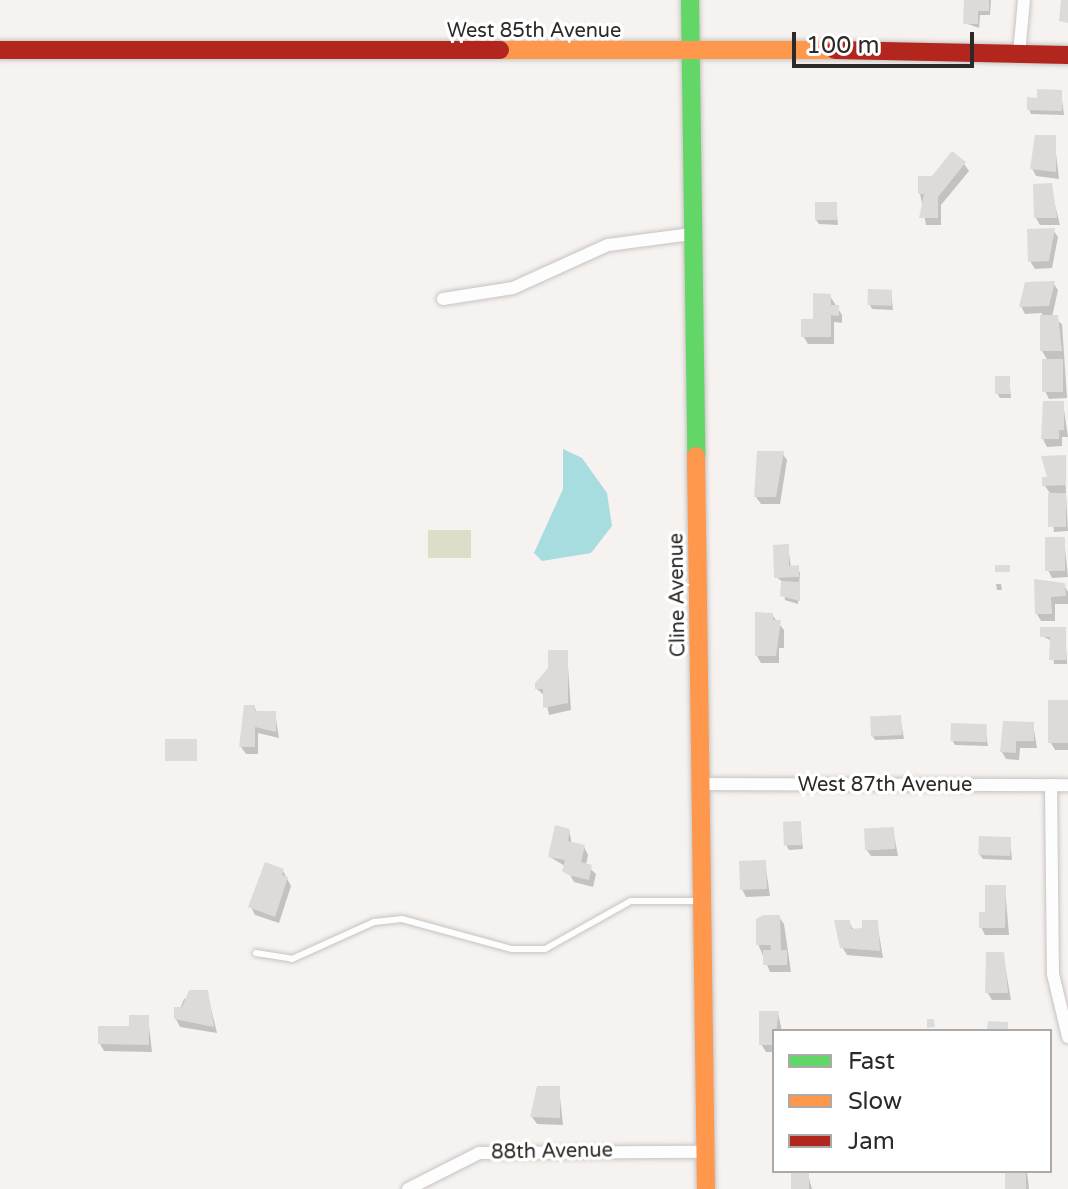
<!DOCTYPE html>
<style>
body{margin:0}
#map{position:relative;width:1068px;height:1189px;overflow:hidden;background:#f5f2f0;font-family:"Varela Round",sans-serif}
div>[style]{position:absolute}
.green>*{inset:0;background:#dddec7;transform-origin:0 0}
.water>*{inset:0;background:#a8dddf}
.shadow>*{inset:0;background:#0003}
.building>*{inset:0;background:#dddbd9;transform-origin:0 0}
.roads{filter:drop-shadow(0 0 2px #c6c3c1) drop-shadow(0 0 2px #c6c3c1)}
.lane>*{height:6px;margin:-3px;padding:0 3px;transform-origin:3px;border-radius:3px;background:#fefdfd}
.street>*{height:12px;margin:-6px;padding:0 6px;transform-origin:6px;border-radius:6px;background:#fefdfd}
.fast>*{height:18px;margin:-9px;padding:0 9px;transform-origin:9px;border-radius:9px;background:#63d668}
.slow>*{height:18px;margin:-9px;padding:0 9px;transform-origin:9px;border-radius:9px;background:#ff974d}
.jam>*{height:18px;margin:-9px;padding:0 9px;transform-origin:9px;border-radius:9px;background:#b3261e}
span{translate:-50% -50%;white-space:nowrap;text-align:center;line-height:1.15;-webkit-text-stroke:7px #fff;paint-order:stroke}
.street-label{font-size:20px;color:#2c2a28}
.legend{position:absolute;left:772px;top:1029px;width:280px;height:144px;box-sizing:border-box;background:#fff;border:2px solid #abaaa9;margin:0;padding:10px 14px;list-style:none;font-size:24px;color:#2c2a28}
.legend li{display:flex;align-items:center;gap:16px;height:40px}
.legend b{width:40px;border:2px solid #abaaa9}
.scale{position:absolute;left:792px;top:32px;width:182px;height:36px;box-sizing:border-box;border:4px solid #2c2a28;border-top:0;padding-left:10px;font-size:24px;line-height:28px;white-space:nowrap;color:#2c2a28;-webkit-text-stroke:6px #fff;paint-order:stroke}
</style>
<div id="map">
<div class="green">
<i style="left:428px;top:530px;width:43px;height:28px"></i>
</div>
<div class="water">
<i style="clip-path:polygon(563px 449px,582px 458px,607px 493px,612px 526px,591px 553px,542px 561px,534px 553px,563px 489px)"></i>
</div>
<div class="shadow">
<i style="clip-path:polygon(966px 0,991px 0,990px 15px,980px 15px,979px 28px,965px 23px)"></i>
<i style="clip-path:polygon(1061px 92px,1064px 115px,1031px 114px,1029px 109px,1039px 100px)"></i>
<i style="clip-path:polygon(1054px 137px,1059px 179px,1036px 176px,1032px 168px)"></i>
<i style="clip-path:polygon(964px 164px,969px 171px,941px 205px,941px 225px,926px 225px,920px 193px,933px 178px)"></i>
<i style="clip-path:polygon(1050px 185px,1060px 225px,1040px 225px,1036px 218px)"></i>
<i style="clip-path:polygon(836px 204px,838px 225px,819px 224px,816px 220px)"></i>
<i style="clip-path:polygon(1053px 230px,1058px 237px,1052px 268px,1035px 269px,1030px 261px)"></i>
<i style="clip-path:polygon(1053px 283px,1058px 290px,1052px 317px,1062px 324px,1067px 398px,1049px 399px,1045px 391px,1048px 361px,1042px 351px,1042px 313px,1025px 314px,1021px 306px,1021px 298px)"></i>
<i style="clip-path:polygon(891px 292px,893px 310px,872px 309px,870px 305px)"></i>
<i style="clip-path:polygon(830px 296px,842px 315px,842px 323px,834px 322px,834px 344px,808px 344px,803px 336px)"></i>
<i style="clip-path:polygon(1009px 378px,1011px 398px,1000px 398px,997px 393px)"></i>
<i style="clip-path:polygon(1063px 403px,1068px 437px,1062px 437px,1062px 446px,1047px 447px,1043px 439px)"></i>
<i style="clip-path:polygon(782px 453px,787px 460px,780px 504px,761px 504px,756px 497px)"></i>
<i style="clip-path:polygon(1064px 457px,1068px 531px,1054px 532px,1050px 493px,1044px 485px)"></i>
<i style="clip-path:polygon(1064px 539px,1068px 577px,1052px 578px,1048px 570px)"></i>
<i style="clip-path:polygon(788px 546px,791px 568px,800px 572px,798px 604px,785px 600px,783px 582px,776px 577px)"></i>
<i style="clip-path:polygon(1036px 581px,1064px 585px,1068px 592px,1068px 604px,1055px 604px,1055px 621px,1041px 621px,1037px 614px)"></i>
<i style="clip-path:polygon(996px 584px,1001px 584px,1002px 590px,997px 590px)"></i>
<i style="clip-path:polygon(772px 615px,784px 630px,784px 648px,779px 648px,779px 663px,761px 663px,757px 656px)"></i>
<i style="clip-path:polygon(1065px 629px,1067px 664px,1054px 664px,1052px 641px,1042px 636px)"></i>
<i style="clip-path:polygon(567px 652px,571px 710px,549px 715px,545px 696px,537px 689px)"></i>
<i style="clip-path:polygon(1068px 704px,1068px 750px,1055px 750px,1051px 743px)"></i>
<i style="clip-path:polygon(254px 707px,258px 713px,275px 713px,279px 738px,258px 733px,258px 754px,246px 754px,241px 747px)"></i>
<i style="clip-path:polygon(900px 717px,904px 739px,875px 740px,872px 735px)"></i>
<i style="clip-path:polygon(1033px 724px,1037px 748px,1020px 748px,1019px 760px,1006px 759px,1002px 752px)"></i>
<i style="clip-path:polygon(985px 726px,988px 746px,955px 745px,952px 740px)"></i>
<i style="clip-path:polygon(800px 823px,803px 849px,789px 850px,786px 845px)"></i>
<i style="clip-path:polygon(893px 829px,898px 856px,871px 856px,866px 849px)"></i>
<i style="clip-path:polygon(569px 830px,572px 844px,584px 847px,588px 855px,586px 865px,596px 874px,593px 887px,574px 882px,565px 866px,550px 857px)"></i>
<i style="clip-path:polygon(1010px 839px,1012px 860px,983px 859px,980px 855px)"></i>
<i style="clip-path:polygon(765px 862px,770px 896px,746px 897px,742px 889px)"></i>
<i style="clip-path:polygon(283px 871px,291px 886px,279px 923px,255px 915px,251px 907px)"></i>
<i style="clip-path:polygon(1005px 887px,1009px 935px,985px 935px,981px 927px)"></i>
<i style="clip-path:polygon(779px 917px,784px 924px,791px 972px,770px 972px,758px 944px)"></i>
<i style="clip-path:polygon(849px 922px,854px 931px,877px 922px,883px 958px,847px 955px,842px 947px)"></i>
<i style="clip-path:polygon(1003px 954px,1011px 1000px,992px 1000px,987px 992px)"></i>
<i style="clip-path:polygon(207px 992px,217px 1033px,180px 1027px,176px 1019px,184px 999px)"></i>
<i style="clip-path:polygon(778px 1013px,782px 1031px,774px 1031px,774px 1052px,766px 1052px,761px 1044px)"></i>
<i style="clip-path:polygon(148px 1017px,152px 1052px,104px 1051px,100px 1044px)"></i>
<i style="clip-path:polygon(559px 1088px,563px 1125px,537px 1124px,532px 1117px)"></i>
<i style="clip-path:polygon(793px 1171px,807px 1171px,812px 1189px,793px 1189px)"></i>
<i style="clip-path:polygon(1007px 1171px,1027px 1171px,1029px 1189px,1009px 1189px)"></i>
</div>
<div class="building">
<i style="clip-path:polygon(964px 0,989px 0,989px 11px,978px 11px,978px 24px,963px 24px)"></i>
<i style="clip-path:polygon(1061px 0,1068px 0,1068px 23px,1059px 21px)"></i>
<i style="clip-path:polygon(1037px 89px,1062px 90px,1062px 111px,1027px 110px,1027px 97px,1037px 98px)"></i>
<i style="clip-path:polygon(1035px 135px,1056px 135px,1056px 172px,1030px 169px)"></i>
<i style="clip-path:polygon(952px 151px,966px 162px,938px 197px,938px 218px,919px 218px,924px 194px,918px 194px,918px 176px,932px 176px)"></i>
<i style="clip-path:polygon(1052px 183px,1057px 218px,1034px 218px,1033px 184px)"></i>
<i style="left:815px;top:202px;width:22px;height:18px"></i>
<i style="clip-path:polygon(1055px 228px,1049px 261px,1028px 262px,1027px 229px)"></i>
<i style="clip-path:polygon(1055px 281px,1049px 306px,1019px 307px,1025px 282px)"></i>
<i style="left:868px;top:289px;width:24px;height:16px;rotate:2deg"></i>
<i style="clip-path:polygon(813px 293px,831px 294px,831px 305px,839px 305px,839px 316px,831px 315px,831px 337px,801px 337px,801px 319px,813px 319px)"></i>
<i style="clip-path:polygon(1040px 315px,1058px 315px,1062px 351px,1040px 351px)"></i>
<i style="left:1042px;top:359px;width:21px;height:33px"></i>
<i style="left:995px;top:376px;width:15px;height:18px"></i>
<i style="clip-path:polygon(1043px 401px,1064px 401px,1064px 430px,1059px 430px,1059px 439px,1041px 439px)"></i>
<i style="clip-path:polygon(757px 451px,784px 451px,776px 497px,754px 497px)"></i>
<i style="clip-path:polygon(1066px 455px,1066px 485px,1042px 486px,1042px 477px,1047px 477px,1041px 456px)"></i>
<i style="left:1048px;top:493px;width:18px;height:34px"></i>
<i style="left:1045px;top:537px;width:20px;height:34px"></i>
<i style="clip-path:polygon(789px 544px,789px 566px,799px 565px,799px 577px,774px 578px,773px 545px)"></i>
<i style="left:1010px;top:565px;width:7px;height:15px;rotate:90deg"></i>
<i style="clip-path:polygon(1034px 579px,1065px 583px,1066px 596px,1051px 597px,1052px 614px,1035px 614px)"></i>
<i style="clip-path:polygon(781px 581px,800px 582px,800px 601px,780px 596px)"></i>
<i style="clip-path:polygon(755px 612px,773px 613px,773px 620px,781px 620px,776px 656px,755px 656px)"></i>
<i style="clip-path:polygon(1040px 627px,1066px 627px,1066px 660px,1049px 660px,1050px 637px,1040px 637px)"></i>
<i style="clip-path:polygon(548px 650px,568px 650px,568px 703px,543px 708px,543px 689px,535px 689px,535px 683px,548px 668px)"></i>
<i style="left:1048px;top:700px;width:20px;height:43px"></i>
<i style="clip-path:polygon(244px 705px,255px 705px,255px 711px,276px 711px,276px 732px,255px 727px,255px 747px,239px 747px)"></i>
<i style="left:901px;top:715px;width:20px;height:31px;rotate:87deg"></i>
<i style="clip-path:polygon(1003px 721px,1034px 722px,1034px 741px,1016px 741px,1016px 753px,1000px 752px)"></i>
<i style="left:951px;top:723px;width:36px;height:18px;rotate:2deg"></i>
<i style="left:165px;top:739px;width:32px;height:22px"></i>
<i style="left:801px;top:821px;width:24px;height:18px;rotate:88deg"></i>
<i style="clip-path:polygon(555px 825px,570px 829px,568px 841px,585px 845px,581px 862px,592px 865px,589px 880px,568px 875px,562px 871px,565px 860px,548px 857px)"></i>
<i style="left:894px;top:827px;width:22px;height:30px;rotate:87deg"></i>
<i style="left:979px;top:836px;width:32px;height:19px;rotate:2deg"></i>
<i style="left:766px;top:860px;width:29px;height:27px;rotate:88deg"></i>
<i style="clip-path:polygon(265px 862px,284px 869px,282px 875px,288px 877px,275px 917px,248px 907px)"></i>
<i style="clip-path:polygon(985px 885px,1006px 885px,1005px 928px,979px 928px,979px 912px,985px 912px)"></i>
<i style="clip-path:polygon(763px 915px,780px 915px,781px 950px,787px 950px,787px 965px,763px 965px,763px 950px,771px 950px,770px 945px,756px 945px,756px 919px)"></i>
<i style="clip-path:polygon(834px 920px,850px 920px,851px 929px,862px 928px,862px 920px,878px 920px,880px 951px,840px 948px)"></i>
<i style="clip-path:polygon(986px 952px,1004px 952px,1008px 993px,985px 993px)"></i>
<i style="clip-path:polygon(189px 990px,208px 990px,214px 1027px,174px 1019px,174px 1007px,182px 1007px)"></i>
<i style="clip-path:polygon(759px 1011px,779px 1011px,774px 1045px,759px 1045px)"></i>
<i style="clip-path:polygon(129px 1015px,149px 1015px,149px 1045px,98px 1044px,98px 1026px,129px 1026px)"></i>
<i style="clip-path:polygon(927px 1019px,934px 1019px,935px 1027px,927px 1028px)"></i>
<i style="clip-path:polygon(988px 1021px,1008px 1022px,1008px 1031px,987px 1031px)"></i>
<i style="clip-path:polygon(537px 1086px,560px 1086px,560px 1118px,530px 1117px)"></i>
<i style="left:791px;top:1171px;width:18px;height:18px"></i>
<i style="left:1005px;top:1171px;width:21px;height:18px"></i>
</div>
<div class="roads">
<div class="lane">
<i style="left:256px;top:953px;width:36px;rotate:9deg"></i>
<i style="left:292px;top:959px;width:90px;rotate:-24.3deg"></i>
<i style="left:374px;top:922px;width:28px;rotate:-6deg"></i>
<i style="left:402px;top:919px;width:114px;rotate:15.3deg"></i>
<i style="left:512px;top:949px;width:33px"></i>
<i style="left:545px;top:949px;width:98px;rotate:-29.2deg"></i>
<i style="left:631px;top:901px;width:67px"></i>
</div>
<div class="street">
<i style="left:1019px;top:54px;width:54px;rotate:-84.7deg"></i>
<i style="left:443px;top:299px;width:71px;rotate:-8.9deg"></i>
<i style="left:513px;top:288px;width:104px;rotate:-24.4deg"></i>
<i style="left:608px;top:245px;width:84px;rotate:-7.5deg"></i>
<i style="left:702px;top:784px;width:366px;rotate:0.2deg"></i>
<i style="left:1051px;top:785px;width:189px;rotate:89.4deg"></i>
<i style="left:1053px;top:974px;width:65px;rotate:76.6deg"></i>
<i style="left:408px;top:1189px;width:80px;rotate:-26.9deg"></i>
<i style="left:479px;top:1153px;width:226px;rotate:-0.3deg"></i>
</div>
<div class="fast">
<i style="left:690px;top:0;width:456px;rotate:89.2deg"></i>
</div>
<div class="slow">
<i style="left:500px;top:50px;width:335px"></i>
<i style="left:696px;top:456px;width:733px;rotate:89.22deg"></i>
</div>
<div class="jam">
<i style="left:0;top:50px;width:500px"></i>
<i style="left:835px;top:50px;width:233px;rotate:1.2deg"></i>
</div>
</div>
<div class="street-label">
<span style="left:534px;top:31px">West 85th Avenue</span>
<span style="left:678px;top:595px;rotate:-91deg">Cline Avenue</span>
<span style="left:885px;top:785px">West 87th Avenue</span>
<span style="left:552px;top:1152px;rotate:-1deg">88th Avenue</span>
</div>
<ul class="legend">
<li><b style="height:10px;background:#63d668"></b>Fast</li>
<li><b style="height:10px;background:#ff974d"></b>Slow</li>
<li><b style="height:10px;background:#b3261e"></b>Jam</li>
</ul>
<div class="scale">100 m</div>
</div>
